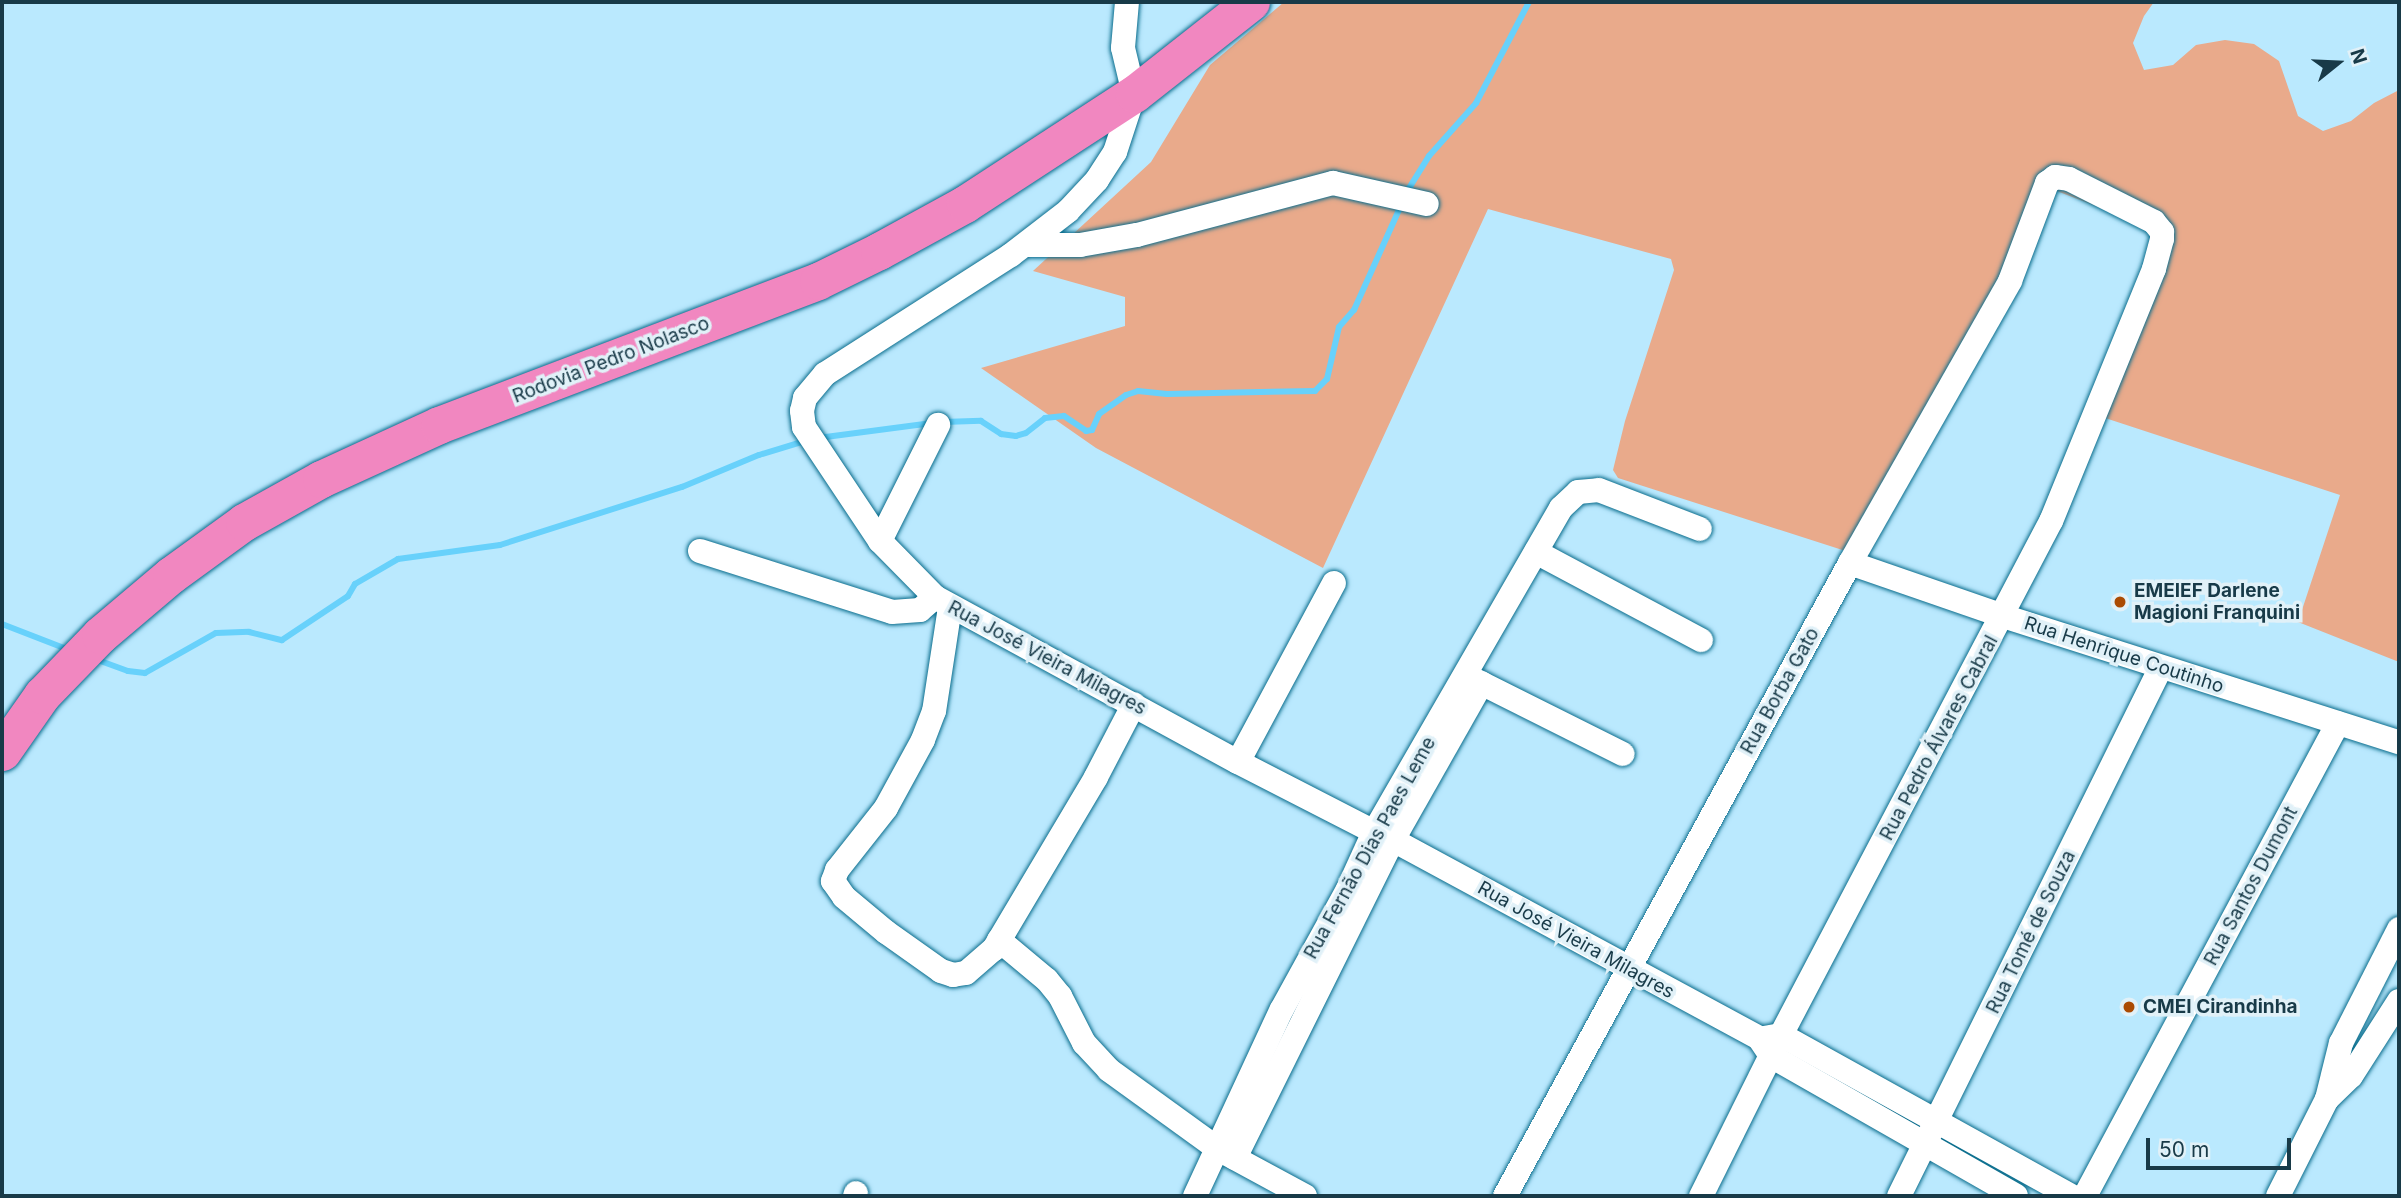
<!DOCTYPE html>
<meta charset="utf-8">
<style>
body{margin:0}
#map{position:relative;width:2401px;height:1198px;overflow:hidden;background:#bae9fe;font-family:Inter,sans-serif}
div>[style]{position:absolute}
.green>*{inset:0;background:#e9aa8b}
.stream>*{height:6px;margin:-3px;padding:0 3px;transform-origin:3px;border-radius:3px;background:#68d1fb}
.roads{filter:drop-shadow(0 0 2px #096c8c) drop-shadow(0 0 2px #096c8c)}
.minor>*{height:24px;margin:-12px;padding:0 12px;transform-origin:12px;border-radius:12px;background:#fff}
.highway>*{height:37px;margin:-18.5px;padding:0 18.5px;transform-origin:18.5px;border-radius:18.5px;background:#f187c0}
.dots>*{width:19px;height:19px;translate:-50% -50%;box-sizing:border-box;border:4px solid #e1f1f8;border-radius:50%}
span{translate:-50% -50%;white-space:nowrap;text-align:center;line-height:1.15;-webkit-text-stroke:7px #e1f1f8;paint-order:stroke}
.street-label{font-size:19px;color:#183a48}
.poi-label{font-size:19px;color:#183a48;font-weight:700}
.left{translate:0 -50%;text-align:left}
.frame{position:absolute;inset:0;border:4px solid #183a48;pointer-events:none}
.north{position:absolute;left:2303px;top:28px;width:70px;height:70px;-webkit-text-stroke:5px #e1f1f8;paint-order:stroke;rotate:72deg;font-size:19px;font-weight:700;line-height:28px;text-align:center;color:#183a48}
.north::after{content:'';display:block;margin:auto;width:24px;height:32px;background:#183a48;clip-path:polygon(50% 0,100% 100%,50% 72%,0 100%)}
.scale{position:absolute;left:2146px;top:1138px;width:145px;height:32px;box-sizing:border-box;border:4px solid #183a48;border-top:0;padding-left:9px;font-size:21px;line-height:24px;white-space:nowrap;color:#183a48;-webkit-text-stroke:5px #e1f1f8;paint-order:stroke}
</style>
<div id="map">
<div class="green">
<i style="clip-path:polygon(1284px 2px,2154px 2px,2144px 16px,2133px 43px,2144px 70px,2173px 65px,2196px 45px,2225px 40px,2254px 44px,2279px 61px,2298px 116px,2323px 131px,2351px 121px,2374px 103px,2399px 90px,2399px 662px,2298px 622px,2340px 495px,2096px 415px,2160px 231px,2049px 188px,1858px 555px,1618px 478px,1613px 470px,1625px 421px,1674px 270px,1671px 259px,1488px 209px,1323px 568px,1096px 448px,981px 368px,1125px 326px,1125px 297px,1033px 271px,1151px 162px,1210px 65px)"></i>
</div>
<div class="stream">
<i style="left:1406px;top:193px;width:44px;rotate:-58.1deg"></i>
<i style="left:1429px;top:156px;width:71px;rotate:-48.4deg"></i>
<i style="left:1476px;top:103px;width:114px;rotate:-62.3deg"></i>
<i style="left:943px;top:422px;width:38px;rotate:-2deg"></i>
<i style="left:981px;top:421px;width:24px;rotate:33deg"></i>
<i style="left:1001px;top:434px;width:15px;rotate:8deg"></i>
<i style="left:1016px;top:436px;width:10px;rotate:-17deg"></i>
<i style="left:1026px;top:433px;width:24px;rotate:-38deg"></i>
<i style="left:1045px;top:418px;width:19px;rotate:-6deg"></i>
<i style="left:1064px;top:416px;width:27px;rotate:34deg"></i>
<i style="left:1086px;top:431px;width:6px;rotate:-9deg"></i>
<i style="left:1092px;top:430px;width:17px;rotate:-66deg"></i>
<i style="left:1099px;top:414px;width:33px;rotate:-35deg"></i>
<i style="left:1126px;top:395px;width:13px;rotate:-18deg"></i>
<i style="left:1138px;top:391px;width:29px;rotate:6deg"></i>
<i style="left:1167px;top:394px;width:148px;rotate:-1.2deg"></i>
<i style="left:1315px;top:391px;width:17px;rotate:-45deg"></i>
<i style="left:1327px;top:379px;width:53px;rotate:-77deg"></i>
<i style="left:1339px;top:327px;width:23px;rotate:-49deg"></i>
<i style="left:1354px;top:310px;width:117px;rotate:-65.8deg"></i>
<i style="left:818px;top:438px;width:115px;rotate:-7.5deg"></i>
<i style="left:2px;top:624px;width:72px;rotate:21.2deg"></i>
<i style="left:95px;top:659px;width:35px;rotate:20deg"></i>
<i style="left:128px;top:671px;width:17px;rotate:7deg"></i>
<i style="left:145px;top:673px;width:81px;rotate:-29.4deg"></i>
<i style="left:216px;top:633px;width:33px;rotate:-2deg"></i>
<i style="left:249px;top:632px;width:34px;rotate:14deg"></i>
<i style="left:282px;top:640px;width:79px;rotate:-33.7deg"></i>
<i style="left:348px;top:596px;width:14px;rotate:-60deg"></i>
<i style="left:355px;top:584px;width:50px;rotate:-30.2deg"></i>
<i style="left:398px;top:559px;width:103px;rotate:-7.8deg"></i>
<i style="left:500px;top:545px;width:191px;rotate:-17.7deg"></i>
<i style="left:682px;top:487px;width:83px;rotate:-22.6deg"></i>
<i style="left:759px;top:455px;width:51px;rotate:-17deg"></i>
</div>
<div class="roads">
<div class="minor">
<i style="left:1127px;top:2px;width:46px;rotate:95deg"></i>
<i style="left:1123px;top:48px;width:47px;rotate:76.6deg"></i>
<i style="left:1134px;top:94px;width:61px;rotate:108.1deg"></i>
<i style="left:1115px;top:152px;width:33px;rotate:123deg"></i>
<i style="left:1097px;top:180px;width:42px;rotate:133.1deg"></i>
<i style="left:1068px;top:211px;width:72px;rotate:142.3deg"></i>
<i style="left:1011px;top:255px;width:221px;rotate:147.4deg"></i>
<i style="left:825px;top:374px;width:31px;rotate:130deg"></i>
<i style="left:805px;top:398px;width:13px;rotate:103deg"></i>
<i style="left:802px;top:411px;width:16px;rotate:83deg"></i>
<i style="left:804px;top:427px;width:137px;rotate:56.3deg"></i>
<i style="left:880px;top:541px;width:78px;rotate:45.5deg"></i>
<i style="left:935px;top:597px;width:345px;rotate:28.6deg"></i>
<i style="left:1238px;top:762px;width:153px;rotate:27.2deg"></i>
<i style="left:1026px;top:245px;width:54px"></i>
<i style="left:1080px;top:245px;width:58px;rotate:-10deg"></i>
<i style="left:1137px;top:235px;width:203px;rotate:-14.9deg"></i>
<i style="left:1333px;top:183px;width:96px;rotate:12.6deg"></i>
<i style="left:880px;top:541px;width:130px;rotate:-63.4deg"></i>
<i style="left:700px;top:551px;width:201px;rotate:17.6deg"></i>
<i style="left:892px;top:612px;width:28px;rotate:-4deg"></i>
<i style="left:920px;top:610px;width:20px;rotate:-41deg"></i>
<i style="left:1536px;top:552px;width:187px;rotate:28.1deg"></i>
<i style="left:1850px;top:563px;width:162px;rotate:19.1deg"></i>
<i style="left:2003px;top:616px;width:416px;rotate:17.7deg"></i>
<i style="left:950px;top:607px;width:105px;rotate:98.7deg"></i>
<i style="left:934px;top:711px;width:31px;rotate:111deg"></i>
<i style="left:923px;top:740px;width:77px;rotate:118.6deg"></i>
<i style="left:886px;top:808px;width:79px;rotate:128.3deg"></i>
<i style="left:837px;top:870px;width:12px;rotate:110deg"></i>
<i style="left:833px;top:881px;width:19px;rotate:55deg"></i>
<i style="left:844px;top:897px;width:55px;rotate:39.8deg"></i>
<i style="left:886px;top:932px;width:67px;rotate:35.3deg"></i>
<i style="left:941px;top:971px;width:13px;rotate:18deg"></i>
<i style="left:953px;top:975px;width:13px;rotate:-9deg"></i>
<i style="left:966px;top:973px;width:37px;rotate:-41deg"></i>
<i style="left:994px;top:949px;width:200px;rotate:-59.3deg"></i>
<i style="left:1096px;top:777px;width:82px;rotate:-62.5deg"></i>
<i style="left:1467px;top:676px;width:174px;rotate:26.6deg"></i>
<i style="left:1238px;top:762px;width:203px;rotate:-61.8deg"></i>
<i style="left:1393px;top:840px;width:416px;rotate:28.4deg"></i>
<i style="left:1759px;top:1038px;width:22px;rotate:56deg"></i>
<i style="left:1771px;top:1056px;width:282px;rotate:29.7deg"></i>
<i style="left:999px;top:940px;width:62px;rotate:39.8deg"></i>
<i style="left:1047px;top:980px;width:21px;rotate:51deg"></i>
<i style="left:1060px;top:996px;width:53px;rotate:62.9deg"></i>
<i style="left:1084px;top:1043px;width:37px;rotate:47deg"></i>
<i style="left:1109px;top:1070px;width:135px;rotate:35.9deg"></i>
<i style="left:1218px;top:1149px;width:99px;rotate:28.4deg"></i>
<i style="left:1764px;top:1038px;width:17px;rotate:-10deg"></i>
<i style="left:1781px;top:1035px;width:333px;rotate:29deg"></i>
<i style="left:2327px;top:1099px;width:33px;rotate:-44deg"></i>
<i style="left:2351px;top:1076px;width:89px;rotate:-57.4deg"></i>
<i style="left:1235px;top:1158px;width:355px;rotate:-63.6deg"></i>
<i style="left:1393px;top:840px;width:180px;rotate:-60.5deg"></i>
<i style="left:855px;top:1196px;width:3px;rotate:-72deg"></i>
<i style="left:1195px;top:1196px;width:206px;rotate:-65.1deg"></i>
<i style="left:1282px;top:1009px;width:137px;rotate:-61.2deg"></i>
<i style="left:1348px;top:889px;width:63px;rotate:-65.5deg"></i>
<i style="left:1374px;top:832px;width:374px;rotate:-60deg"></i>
<i style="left:1561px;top:508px;width:23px;rotate:-43deg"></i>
<i style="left:1578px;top:492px;width:21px;rotate:-5deg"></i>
<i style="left:1599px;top:490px;width:108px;rotate:21.1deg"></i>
<i style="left:1505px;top:1196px;width:721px;rotate:-61.41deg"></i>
<i style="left:1850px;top:563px;width:324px;rotate:-60.4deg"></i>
<i style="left:2010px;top:281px;width:105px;rotate:-69.3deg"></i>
<i style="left:2047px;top:183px;width:10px;rotate:-37deg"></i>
<i style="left:2055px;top:177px;width:14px;rotate:8deg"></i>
<i style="left:2069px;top:179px;width:95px;rotate:26.8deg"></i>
<i style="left:2154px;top:222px;width:13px;rotate:51deg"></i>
<i style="left:2162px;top:232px;width:7px;rotate:90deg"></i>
<i style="left:2162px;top:239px;width:31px;rotate:105deg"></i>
<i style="left:2154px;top:269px;width:272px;rotate:112.2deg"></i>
<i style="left:2051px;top:521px;width:581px;rotate:117.71deg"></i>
<i style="left:1781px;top:1035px;width:180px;rotate:116.4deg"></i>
<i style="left:1899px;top:1196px;width:590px;rotate:-63.65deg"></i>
<i style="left:2085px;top:1196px;width:536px;rotate:-61.86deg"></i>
<i style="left:2278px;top:1196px;width:109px;rotate:-63.2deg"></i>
<i style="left:2327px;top:1099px;width:58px;rotate:-76deg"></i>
<i style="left:2341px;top:1043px;width:128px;rotate:-63deg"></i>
</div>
<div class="highway">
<i style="left:2px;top:752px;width:70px;rotate:-54.9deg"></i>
<i style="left:42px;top:695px;width:83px;rotate:-46deg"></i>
<i style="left:100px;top:635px;width:93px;rotate:-40.2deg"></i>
<i style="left:171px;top:575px;width:90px;rotate:-36deg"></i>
<i style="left:244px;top:522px;width:88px;rotate:-29.2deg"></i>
<i style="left:321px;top:479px;width:130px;rotate:-24.6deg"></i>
<i style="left:439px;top:425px;width:405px;rotate:-20.8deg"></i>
<i style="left:818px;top:281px;width:68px;rotate:-26.2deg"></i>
<i style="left:879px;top:251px;width:98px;rotate:-28.7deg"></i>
<i style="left:965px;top:204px;width:202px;rotate:-33.1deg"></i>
<i style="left:1134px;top:94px;width:149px;rotate:-38.2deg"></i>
</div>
</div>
<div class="dots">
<i style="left:2120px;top:602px;background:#ab4b03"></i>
<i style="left:2129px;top:1007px;background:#ab4b03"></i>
</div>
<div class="street-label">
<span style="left:611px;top:360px;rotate:-21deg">Rodovia Pedro Nolasco</span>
<span style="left:2124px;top:655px;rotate:18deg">Rua Henrique Coutinho</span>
<span style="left:1047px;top:658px;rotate:28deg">Rua José Vieira Milagres</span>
<span style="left:1780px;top:691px;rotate:-61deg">Rua Borba Gato</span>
<span style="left:1939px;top:738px;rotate:-62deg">Rua Pedro Álvares Cabral</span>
<span style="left:1370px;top:848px;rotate:-61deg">Rua Fernão Dias Paes Leme</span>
<span style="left:2251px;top:886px;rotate:-62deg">Rua Santos Dumont</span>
<span style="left:2031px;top:932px;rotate:-64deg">Rua Tomé de Souza</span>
<span style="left:1576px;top:940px;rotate:29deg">Rua José Vieira Milagres</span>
</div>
<div class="poi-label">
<span class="left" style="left:2134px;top:602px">EMEIEF Darlene<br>Magioni Franquini</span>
<span class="left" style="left:2143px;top:1007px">CMEI Cirandinha</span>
</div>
<div class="frame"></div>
<div class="north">N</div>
<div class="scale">50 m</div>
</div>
